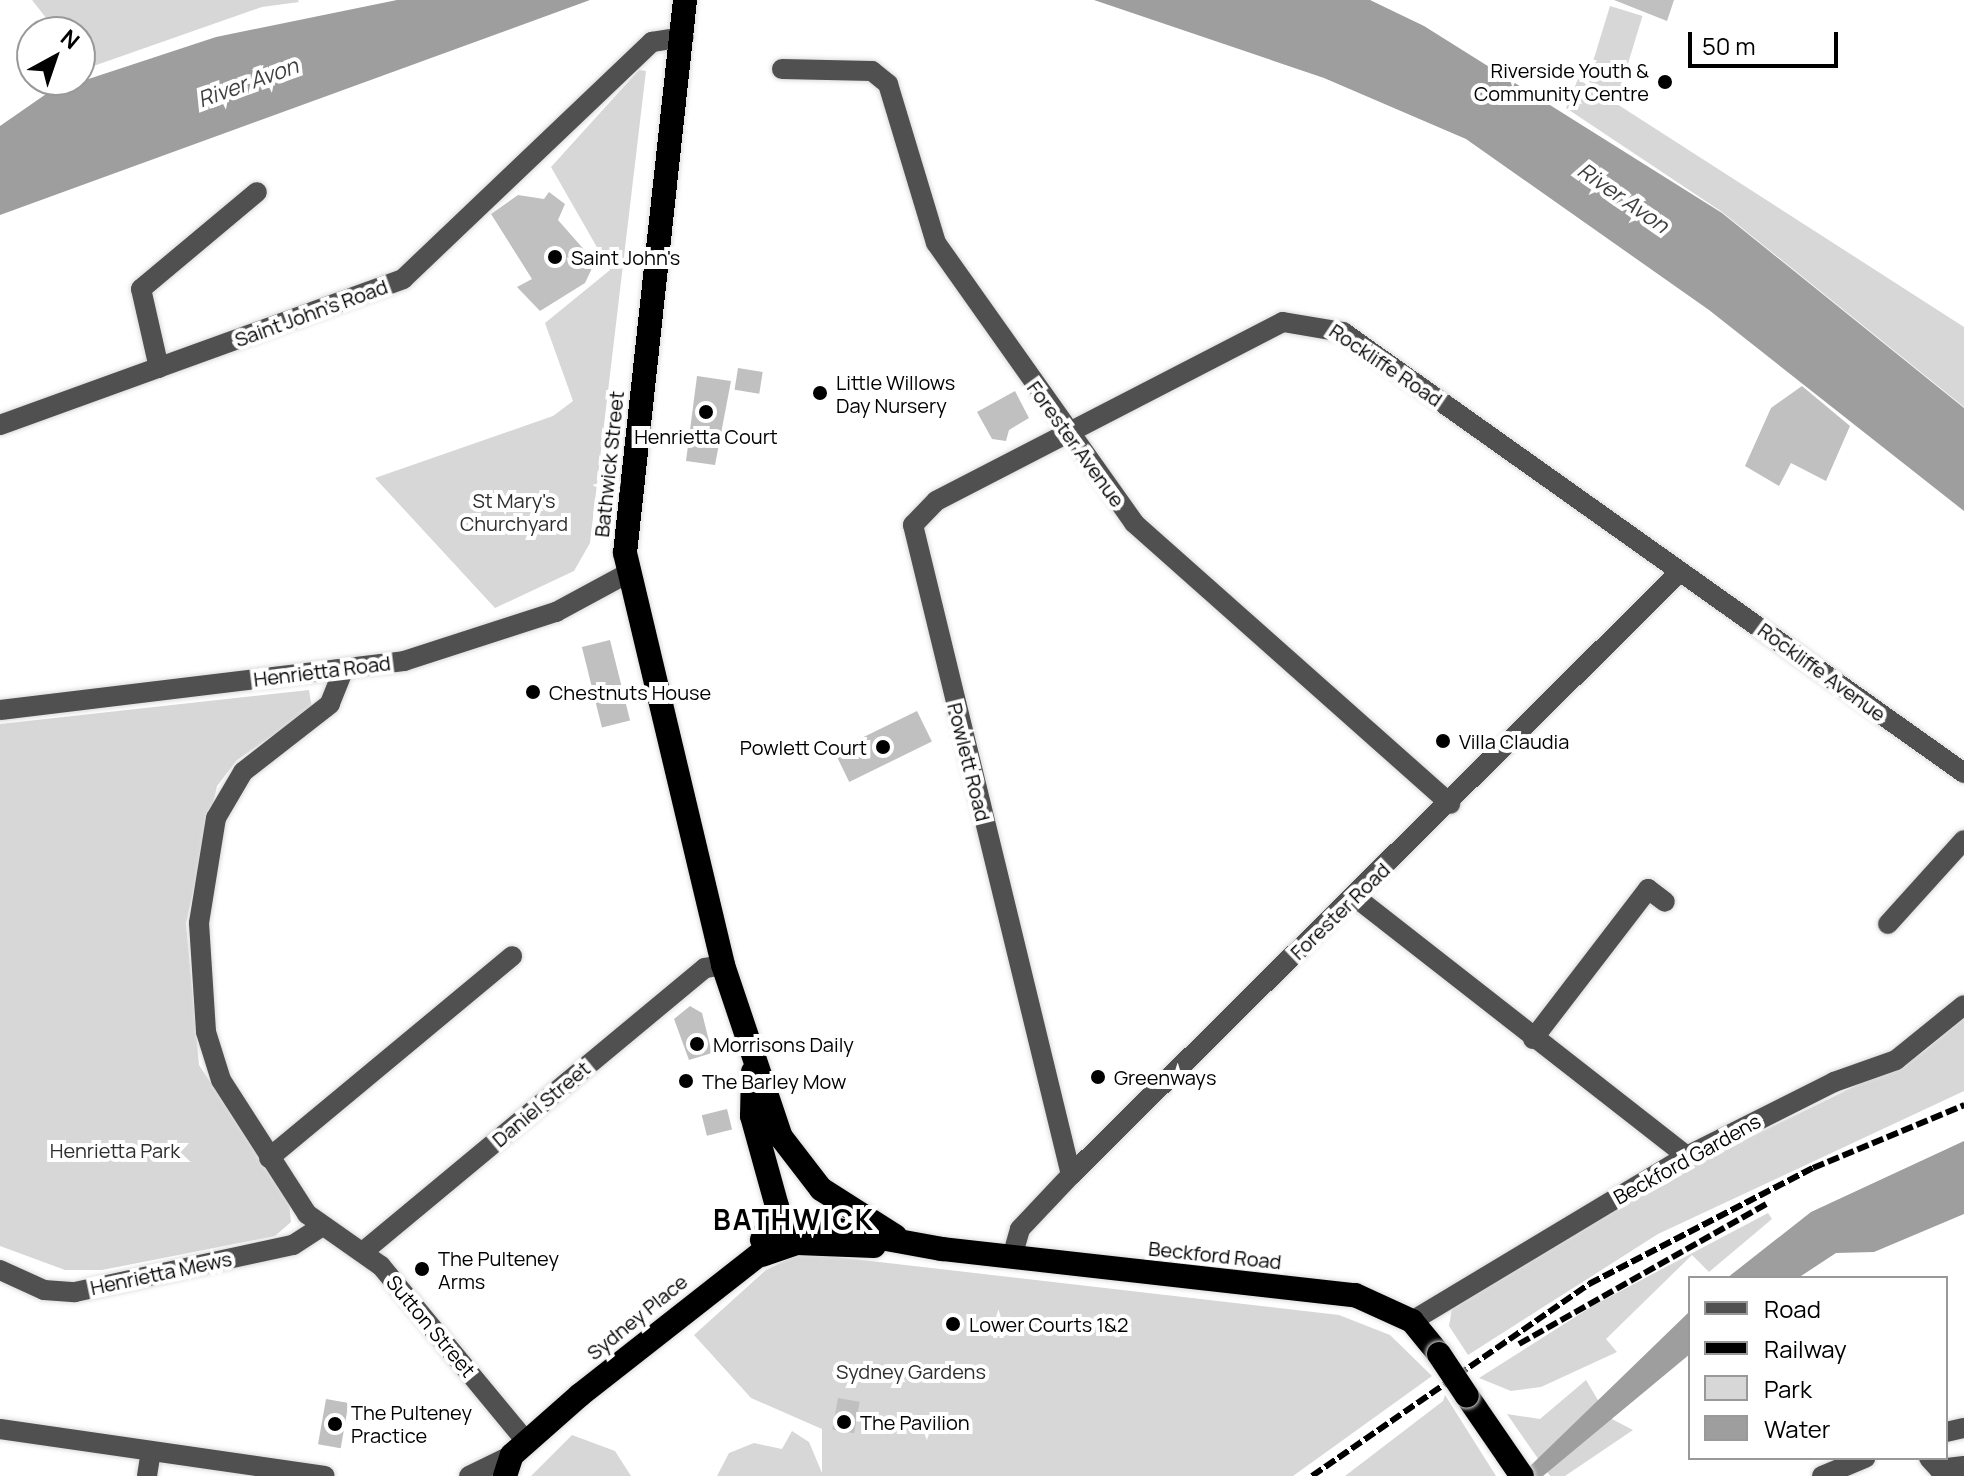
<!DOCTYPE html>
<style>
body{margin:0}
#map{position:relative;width:1964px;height:1476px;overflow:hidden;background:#fff;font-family:Manrope,sans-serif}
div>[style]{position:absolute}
.green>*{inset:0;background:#d7d7d7;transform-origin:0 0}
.water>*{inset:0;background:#9e9e9e}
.building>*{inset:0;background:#c0c0c0;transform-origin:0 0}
.roads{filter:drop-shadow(0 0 2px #dbdbdb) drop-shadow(0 0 2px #dbdbdb)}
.minor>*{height:20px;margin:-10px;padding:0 10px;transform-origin:10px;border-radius:10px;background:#505050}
.highway>*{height:24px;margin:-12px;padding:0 12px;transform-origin:12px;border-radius:12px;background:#000}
.rail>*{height:6px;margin-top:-3px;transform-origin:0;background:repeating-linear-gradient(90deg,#000 0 12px,transparent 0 16px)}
.bridges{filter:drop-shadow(0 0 2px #dbdbdb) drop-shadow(0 0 2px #dbdbdb)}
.highway-bridge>*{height:24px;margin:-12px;padding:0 12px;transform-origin:12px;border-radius:12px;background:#000}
.dots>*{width:22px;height:22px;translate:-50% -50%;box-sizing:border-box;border:4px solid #fff;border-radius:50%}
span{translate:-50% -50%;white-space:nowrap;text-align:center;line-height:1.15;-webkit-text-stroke:8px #fff;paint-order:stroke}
.poi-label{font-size:20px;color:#000}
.right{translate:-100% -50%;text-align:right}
.left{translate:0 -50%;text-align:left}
.street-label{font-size:20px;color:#000}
.park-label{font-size:20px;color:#2e2e2e}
.water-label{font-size:22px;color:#3f3f3f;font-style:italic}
.district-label{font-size:28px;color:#000;font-weight:700;letter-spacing:2px}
.legend{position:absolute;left:1688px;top:1276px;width:260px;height:184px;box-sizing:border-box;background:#fff;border:2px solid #999;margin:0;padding:10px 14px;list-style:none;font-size:24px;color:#000}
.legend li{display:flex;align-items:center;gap:16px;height:40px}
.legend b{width:40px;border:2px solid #999}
.north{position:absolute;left:16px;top:16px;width:80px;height:80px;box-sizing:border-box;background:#fff;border:2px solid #999;border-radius:50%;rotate:40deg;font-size:22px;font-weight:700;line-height:32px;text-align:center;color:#000}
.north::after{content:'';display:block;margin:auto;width:28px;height:36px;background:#000;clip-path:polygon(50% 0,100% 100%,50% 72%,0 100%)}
.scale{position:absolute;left:1688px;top:32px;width:150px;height:36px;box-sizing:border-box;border:4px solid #000;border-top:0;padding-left:10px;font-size:24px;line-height:28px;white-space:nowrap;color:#000;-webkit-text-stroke:6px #fff;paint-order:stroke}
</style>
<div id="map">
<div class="green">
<i style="clip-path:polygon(32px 0,298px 0,299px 2px,262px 7px,85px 69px,80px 32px,57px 32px)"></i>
<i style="left:1610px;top:6px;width:34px;height:79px;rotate:17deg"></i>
<i style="clip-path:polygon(639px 70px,646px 71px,590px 543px,574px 571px,495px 608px,375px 478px,553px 416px,573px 401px,545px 323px,610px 270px,551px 167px)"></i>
<i style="clip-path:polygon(1578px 79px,1964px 327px,1964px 407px,1722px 212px,1566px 108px)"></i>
<i style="clip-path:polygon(309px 690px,312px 708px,237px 760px,217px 786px,186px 923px,199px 1065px,289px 1202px,291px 1222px,275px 1236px,102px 1270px,65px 1270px,0 1246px,0 724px)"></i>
<i style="clip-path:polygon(1964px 1018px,1964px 1091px,1658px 1234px,1468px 1355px,1449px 1326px,1452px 1309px,1665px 1179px,1921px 1054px)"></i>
<i style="clip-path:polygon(1768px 1213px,1772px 1219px,1709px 1272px,1692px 1255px,1606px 1339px,1617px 1352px,1541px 1387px,1511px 1391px,1479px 1378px,1594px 1305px)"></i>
<i style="clip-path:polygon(801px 1253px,1339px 1315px,1390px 1335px,1432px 1376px,1293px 1476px,717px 1476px,729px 1453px,754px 1443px,782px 1449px,792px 1431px,809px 1442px,822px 1473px,822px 1429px,751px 1398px,694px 1335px,766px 1270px)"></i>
<i style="clip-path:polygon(1586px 1380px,1608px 1417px,1633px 1430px,1565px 1476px,1550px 1476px,1507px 1414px,1540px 1419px)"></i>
<i style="clip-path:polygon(1445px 1395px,1496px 1476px,1345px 1476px,1443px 1401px)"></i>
<i style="clip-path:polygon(572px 1435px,615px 1451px,631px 1476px,531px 1476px)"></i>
</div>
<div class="water">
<i style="clip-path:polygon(397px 0,590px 0,0 215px,0 126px,49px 92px,216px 37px)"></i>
<i style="clip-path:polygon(1094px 0,1370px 0,1424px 26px,1722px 213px,1964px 408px,1964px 511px,1709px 310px,1466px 139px,1324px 78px)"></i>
<i style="clip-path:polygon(1964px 1141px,1964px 1214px,1874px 1252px,1836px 1253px,1798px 1278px,1727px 1278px,1811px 1212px)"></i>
<i style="clip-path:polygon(1690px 1311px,1690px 1354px,1543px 1476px,1520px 1476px)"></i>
</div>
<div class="building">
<i style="clip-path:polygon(1614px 0,1674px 0,1667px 21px)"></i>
<i style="clip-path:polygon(549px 192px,565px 204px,558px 220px,595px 262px,585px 283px,540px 311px,517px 287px,532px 279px,491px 214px,518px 195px,544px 199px)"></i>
<i style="left:738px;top:368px;width:25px;height:22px;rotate:9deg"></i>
<i style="clip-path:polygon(697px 376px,731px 381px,715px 465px,686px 461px)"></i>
<i style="clip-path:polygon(1802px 386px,1850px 426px,1826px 481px,1791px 463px,1779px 486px,1745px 466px,1771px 408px)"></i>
<i style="clip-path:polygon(1015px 391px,1029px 418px,1009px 430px,1006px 441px,992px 439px,977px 412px)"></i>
<i style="left:610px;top:640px;width:83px;height:29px;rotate:76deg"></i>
<i style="left:917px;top:711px;width:34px;height:92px;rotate:64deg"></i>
<i style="clip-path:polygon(690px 1006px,702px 1013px,712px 1053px,689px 1060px,674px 1019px)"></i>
<i style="left:727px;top:1109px;width:21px;height:26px;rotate:76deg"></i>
<i style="left:838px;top:1398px;width:22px;height:32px;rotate:10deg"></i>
<i style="left:326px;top:1399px;width:23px;height:46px;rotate:10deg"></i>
</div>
<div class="roads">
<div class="minor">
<i style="left:782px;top:69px;width:90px;rotate:1.3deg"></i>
<i style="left:872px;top:71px;width:21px;rotate:39deg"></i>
<i style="left:888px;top:84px;width:166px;rotate:73.2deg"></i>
<i style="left:936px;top:243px;width:343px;rotate:54.7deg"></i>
<i style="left:1134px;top:523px;width:423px;rotate:41.6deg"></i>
<i style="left:159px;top:368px;width:81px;rotate:-102.8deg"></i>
<i style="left:141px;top:289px;width:151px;rotate:-39.9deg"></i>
<i style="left:0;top:425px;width:429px;rotate:-19.9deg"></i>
<i style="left:403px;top:279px;width:344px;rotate:-43.6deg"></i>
<i style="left:652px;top:42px;width:32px;rotate:-9deg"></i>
<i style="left:343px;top:671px;width:35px;rotate:112deg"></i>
<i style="left:330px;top:704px;width:110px;rotate:142deg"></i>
<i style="left:243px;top:772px;width:53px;rotate:120.4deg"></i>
<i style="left:216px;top:818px;width:106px;rotate:99.2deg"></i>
<i style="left:199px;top:923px;width:109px;rotate:86.3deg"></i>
<i style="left:206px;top:1032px;width:50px;rotate:72.6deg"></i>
<i style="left:221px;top:1080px;width:159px;rotate:57.3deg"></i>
<i style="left:307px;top:1214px;width:90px;rotate:35.1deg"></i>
<i style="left:381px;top:1266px;width:227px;rotate:50.4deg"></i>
<i style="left:0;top:710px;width:407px;rotate:-6.9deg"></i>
<i style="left:404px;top:661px;width:160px;rotate:-17.9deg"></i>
<i style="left:556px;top:612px;width:82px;rotate:-28.4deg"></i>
<i style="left:1354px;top:896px;width:422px;rotate:38deg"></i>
<i style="left:1888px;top:924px;width:113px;rotate:-47.9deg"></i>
<i style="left:1533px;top:1039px;width:189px;rotate:-52.5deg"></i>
<i style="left:1648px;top:889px;width:21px;rotate:37deg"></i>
<i style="left:269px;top:1158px;width:316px;rotate:-39.7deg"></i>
<i style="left:1071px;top:1175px;width:669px;rotate:-103.66deg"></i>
<i style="left:913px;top:525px;width:33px;rotate:-46deg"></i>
<i style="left:936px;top:501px;width:390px;rotate:-27.3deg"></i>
<i style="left:1283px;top:322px;width:61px;rotate:9.5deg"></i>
<i style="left:1343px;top:332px;width:762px;rotate:35.38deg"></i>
<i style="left:364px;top:1251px;width:443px;rotate:-39.7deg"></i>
<i style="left:705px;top:968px;width:18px;rotate:-9deg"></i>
<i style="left:1012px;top:1257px;width:29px;rotate:-74deg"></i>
<i style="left:1020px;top:1229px;width:74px;rotate:-46.6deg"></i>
<i style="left:1071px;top:1175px;width:857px;rotate:-44.72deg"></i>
<i style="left:0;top:1270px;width:48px;rotate:24.4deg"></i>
<i style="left:44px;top:1290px;width:31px;rotate:4deg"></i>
<i style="left:75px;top:1292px;width:223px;rotate:-12.2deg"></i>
<i style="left:293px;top:1245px;width:33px;rotate:-33deg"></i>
<i style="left:1412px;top:1321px;width:321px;rotate:-31deg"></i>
<i style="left:1687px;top:1156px;width:165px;rotate:-26.7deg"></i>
<i style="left:1834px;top:1082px;width:66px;rotate:-19.5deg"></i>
<i style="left:1896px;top:1060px;width:87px;rotate:-39deg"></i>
<i style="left:0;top:1429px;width:328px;rotate:8.2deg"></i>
<i style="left:1946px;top:1432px;width:18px;rotate:-13deg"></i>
<i style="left:1929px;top:1458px;width:15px;rotate:48deg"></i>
<i style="left:1939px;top:1469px;width:25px;rotate:-7deg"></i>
<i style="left:147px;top:1476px;width:25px;rotate:-81deg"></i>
<i style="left:469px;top:1476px;width:48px;rotate:-26deg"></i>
<i style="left:1822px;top:1476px;width:47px;rotate:-22.7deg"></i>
</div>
<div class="highway">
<i style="left:685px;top:0;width:556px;rotate:96.19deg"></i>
<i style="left:625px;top:553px;width:423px;rotate:76.6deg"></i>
<i style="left:723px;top:965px;width:182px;rotate:71.4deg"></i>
<i style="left:781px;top:1137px;width:66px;rotate:52.4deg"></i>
<i style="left:821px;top:1189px;width:88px;rotate:32.4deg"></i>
<i style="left:753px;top:1072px;width:44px;rotate:91.3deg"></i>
<i style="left:752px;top:1116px;width:93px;rotate:74.5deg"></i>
<i style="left:777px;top:1206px;width:37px;rotate:114deg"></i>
<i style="left:762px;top:1255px;width:37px;rotate:-19deg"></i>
<i style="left:797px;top:1243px;width:77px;rotate:2.2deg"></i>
<i style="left:1467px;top:1396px;width:97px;rotate:55.5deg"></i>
<i style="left:505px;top:1476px;width:22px;rotate:-72deg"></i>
<i style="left:512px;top:1455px;width:91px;rotate:-41.4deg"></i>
<i style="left:580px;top:1395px;width:278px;rotate:-38.1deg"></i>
<i style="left:799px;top:1223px;width:145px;rotate:10.3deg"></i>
<i style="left:942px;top:1249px;width:416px;rotate:6.4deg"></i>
<i style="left:1355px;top:1295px;width:63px;rotate:24.5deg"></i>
<i style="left:1412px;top:1321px;width:43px;rotate:50.7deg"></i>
</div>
</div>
<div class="rail">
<i style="left:1519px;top:1344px;width:288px;rotate:-29.5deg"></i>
<i style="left:1312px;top:1476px;width:337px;rotate:-34.7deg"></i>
<i style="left:1589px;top:1284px;width:252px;rotate:-27.4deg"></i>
<i style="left:1813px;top:1168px;width:164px;rotate:-22.6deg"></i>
</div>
<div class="bridges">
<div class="highway-bridge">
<i style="left:1439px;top:1354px;width:50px;rotate:56.3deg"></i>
</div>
</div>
<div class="dots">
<i style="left:1665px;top:82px;background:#000"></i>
<i style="left:555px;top:257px;background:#000"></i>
<i style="left:820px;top:393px;background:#000"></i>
<i style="left:706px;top:412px;background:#000"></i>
<i style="left:533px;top:692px;background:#000"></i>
<i style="left:1443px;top:741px;background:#000"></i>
<i style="left:883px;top:747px;background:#000"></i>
<i style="left:697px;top:1044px;background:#000"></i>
<i style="left:1098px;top:1077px;background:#000"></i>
<i style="left:686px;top:1081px;background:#000"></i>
<i style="left:422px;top:1269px;background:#000"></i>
<i style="left:953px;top:1324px;background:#000"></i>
<i style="left:844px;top:1422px;background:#000"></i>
<i style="left:335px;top:1424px;background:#000"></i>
</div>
<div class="poi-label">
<span class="right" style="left:1649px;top:82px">Riverside Youth &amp;<br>Community Centre</span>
<span class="left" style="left:571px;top:257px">Saint John's</span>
<span class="left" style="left:836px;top:394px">Little Willows<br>Day Nursery</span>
<span style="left:706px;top:436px">Henrietta Court</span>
<span class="left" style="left:549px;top:692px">Chestnuts House</span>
<span class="left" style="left:1459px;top:741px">Villa Claudia</span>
<span class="right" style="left:867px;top:747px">Powlett Court</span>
<span class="left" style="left:713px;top:1044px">Morrisons Daily</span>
<span class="left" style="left:1114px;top:1077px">Greenways</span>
<span class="left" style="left:702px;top:1081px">The Barley Mow</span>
<span class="left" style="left:438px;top:1270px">The Pulteney<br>Arms</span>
<span class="left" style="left:969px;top:1324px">Lower Courts 1&amp;2</span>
<span class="left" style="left:351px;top:1424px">The Pulteney<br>Practice</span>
<span class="left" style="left:860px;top:1422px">The Pavilion</span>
</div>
<div class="street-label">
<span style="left:311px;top:313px;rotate:-20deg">Saint John's Road</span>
<span style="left:1386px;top:365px;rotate:34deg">Rockliffe Road</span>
<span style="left:1076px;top:444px;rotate:54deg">Forester Avenue</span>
<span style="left:609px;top:464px;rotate:-84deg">Bathwick Street</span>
<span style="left:322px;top:671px;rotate:-7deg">Henrietta Road</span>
<span style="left:1822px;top:672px;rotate:36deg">Rockliffe Avenue</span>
<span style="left:969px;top:762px;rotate:76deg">Powlett Road</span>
<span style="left:1340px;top:911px;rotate:-44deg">Forester Road</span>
<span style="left:541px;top:1104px;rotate:-40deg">Daniel Street</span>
<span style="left:1687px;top:1159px;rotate:-29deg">Beckford Gardens</span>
<span style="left:1215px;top:1255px;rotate:6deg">Beckford Road</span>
<span style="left:161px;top:1273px;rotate:-12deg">Henrietta Mews</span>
<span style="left:637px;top:1317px;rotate:-39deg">Sydney Place</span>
<span style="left:431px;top:1326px;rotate:50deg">Sutton Street</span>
</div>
<div class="park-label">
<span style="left:514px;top:512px">St Mary's<br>Churchyard</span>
<span style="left:115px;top:1150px">Henrietta Park</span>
<span style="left:911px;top:1371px">Sydney Gardens</span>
</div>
<div class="water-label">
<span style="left:248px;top:83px;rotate:-20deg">River Avon</span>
<span style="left:1623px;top:198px;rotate:35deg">River Avon</span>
</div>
<div class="district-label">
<span style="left:794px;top:1219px">BATHWICK</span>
</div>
<ul class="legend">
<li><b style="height:10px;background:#505050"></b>Road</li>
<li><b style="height:10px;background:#000"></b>Railway</li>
<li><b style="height:22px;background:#d7d7d7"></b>Park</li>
<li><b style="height:22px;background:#9e9e9e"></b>Water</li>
</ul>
<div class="north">N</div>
<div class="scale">50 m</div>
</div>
